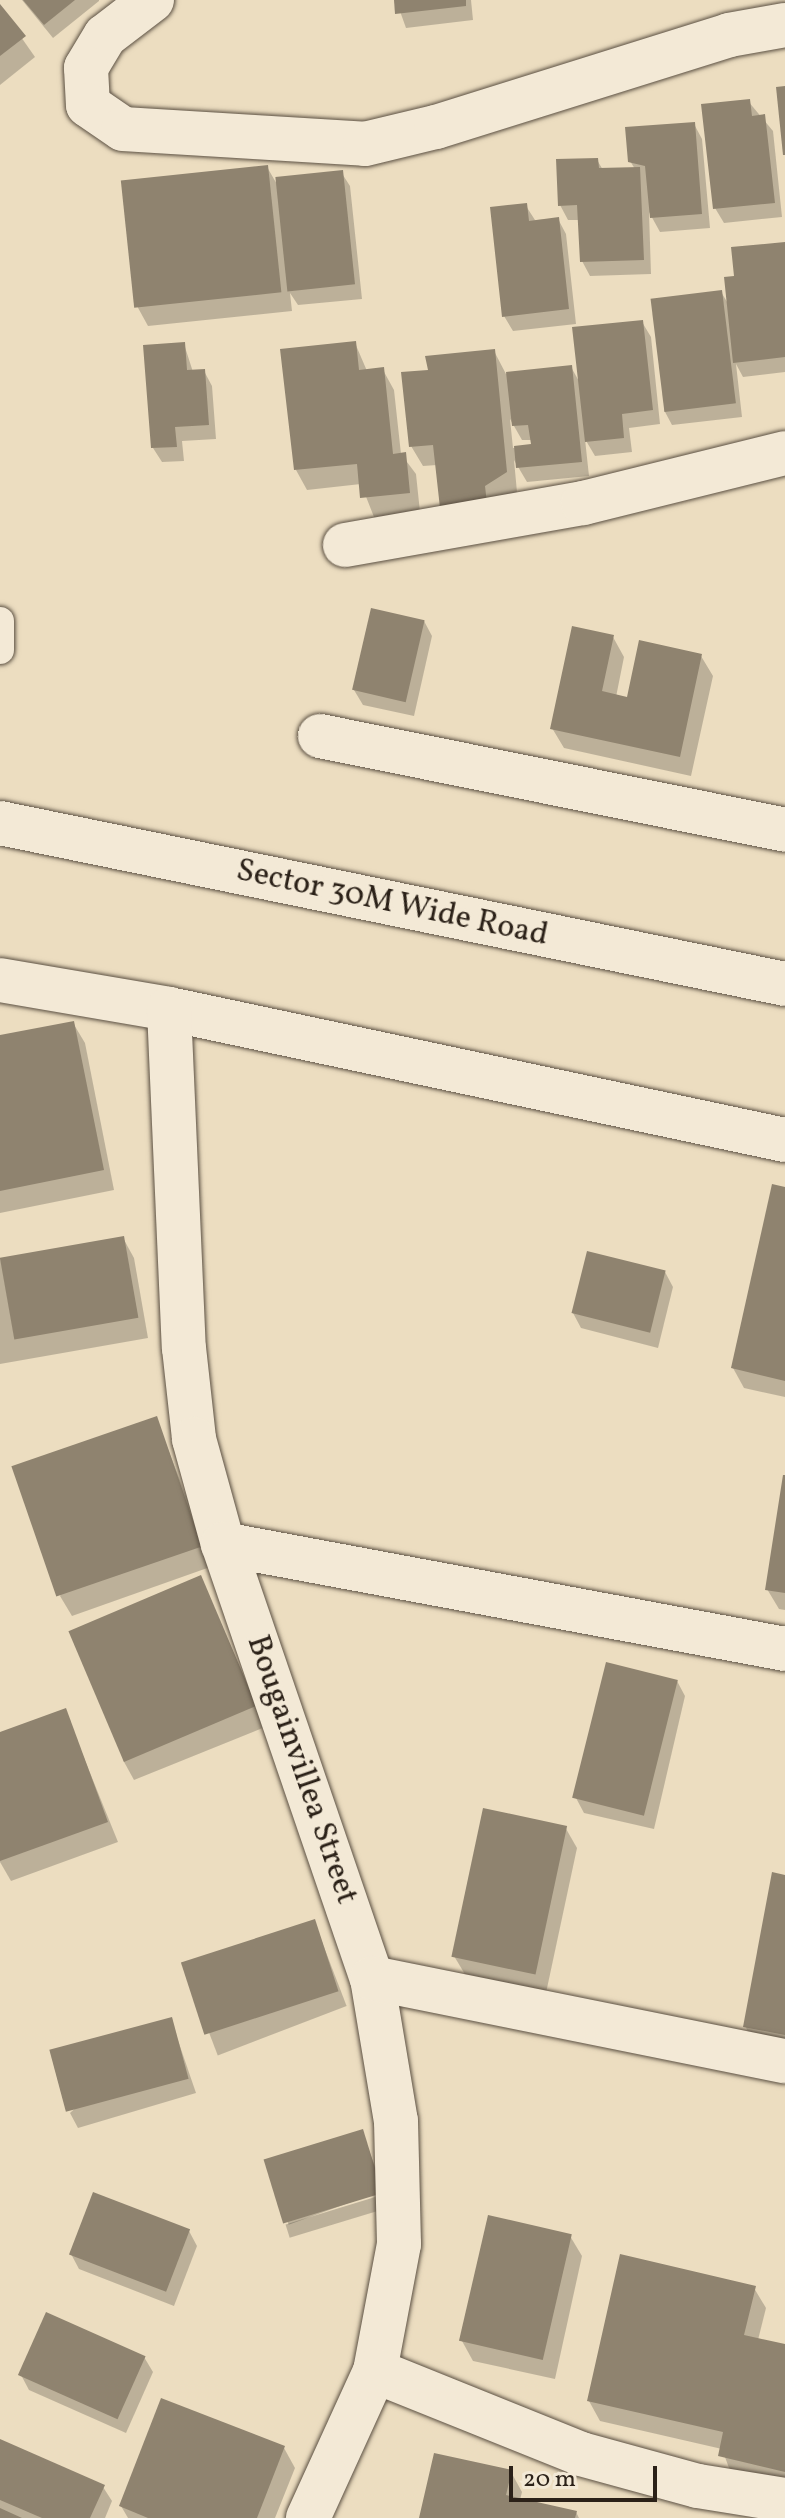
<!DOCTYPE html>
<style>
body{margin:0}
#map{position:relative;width:785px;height:2518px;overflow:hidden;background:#ecddc0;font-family:Vollkorn,serif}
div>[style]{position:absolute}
.shadow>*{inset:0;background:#0003;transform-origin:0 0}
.building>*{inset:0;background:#8f836f;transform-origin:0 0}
.roads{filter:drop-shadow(0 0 2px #5b5042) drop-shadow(0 0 2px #5b5042)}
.service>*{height:28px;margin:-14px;padding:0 14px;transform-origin:14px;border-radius:14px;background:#f3e9d6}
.minor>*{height:44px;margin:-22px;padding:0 22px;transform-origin:22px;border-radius:22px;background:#f3e9d6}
.secondary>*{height:44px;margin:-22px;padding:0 22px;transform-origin:22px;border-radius:22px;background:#f3e9d6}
span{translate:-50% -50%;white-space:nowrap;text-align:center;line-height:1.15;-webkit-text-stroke:6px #f3e9d6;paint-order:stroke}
.street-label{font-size:32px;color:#2b2118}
.scale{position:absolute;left:509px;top:2466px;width:148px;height:36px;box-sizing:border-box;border:4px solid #2b2118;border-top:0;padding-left:10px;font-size:24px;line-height:28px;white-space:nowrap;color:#2b2118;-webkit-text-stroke:6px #f3e9d6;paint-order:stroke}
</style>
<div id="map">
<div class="shadow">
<i style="clip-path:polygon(22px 0,99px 0,99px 1px,53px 38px)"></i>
<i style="clip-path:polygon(396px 0,471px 0,473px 20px,406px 28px)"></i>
<i style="clip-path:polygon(0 7px,35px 57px,0 85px)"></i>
<i style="clip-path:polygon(748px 101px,773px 131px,782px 217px,724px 223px,715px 208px)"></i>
<i style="clip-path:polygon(694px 124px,702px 139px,710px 228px,660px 232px,649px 212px,651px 274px,590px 276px,582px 261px,580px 220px,568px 220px,560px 205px,597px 160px,603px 170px,635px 169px,630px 161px)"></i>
<i style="clip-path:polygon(267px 167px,278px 186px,341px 172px,350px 186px,362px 299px,298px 305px,290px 293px,292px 311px,148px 326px,137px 306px)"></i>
<i style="clip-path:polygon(526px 206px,535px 220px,558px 219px,566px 234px,576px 324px,513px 331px,504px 316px)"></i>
<i style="clip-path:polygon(785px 244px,785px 372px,743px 377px,736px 364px,742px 417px,672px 425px,664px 410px,721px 292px,729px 305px,736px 278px)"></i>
<i style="clip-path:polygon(evenodd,642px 322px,651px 337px,660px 424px,629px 428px,632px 452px,595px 456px,585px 439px,589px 476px,527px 482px,514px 460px,517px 492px,495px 506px,437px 465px,423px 466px,411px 446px,430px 372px,494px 351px,506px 374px,571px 367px,580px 383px,642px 322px,510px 419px,522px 440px,532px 440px,533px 446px,513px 448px,510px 419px)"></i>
<i style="clip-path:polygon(355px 343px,367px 371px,383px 370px,394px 390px,401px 454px,416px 474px,420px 512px,374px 517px,361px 484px,307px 490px,296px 470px)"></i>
<i style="clip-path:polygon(184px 344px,193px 372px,204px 371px,212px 386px,216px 439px,182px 441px,184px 461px,162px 462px,153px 448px)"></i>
<i style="clip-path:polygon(424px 621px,432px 636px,414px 716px,363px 705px,354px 690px)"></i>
<i style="clip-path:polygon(613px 637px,624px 657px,616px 697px,628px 700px,701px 656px,713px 676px,691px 776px,564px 748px,552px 728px)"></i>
<i style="clip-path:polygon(73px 1023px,85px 1043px,114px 1190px,0 1213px,0 1037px)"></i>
<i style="clip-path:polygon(785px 1189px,785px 1397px,744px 1388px,733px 1368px)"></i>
<i style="clip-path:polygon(123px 1238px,134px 1258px,148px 1338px,0 1364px,0 1259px)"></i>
<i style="clip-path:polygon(665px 1272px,673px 1287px,658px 1348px,581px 1328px,573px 1313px)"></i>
<i style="clip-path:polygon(156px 1418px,213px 1566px,72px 1616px,60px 1596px)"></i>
<i style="clip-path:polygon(785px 1477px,785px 1610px,779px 1609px,767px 1589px)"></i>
<i style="clip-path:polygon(200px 1577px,265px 1727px,134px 1780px,123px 1760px)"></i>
<i style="clip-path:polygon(677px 1681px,685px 1696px,654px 1829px,584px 1813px,576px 1798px)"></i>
<i style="clip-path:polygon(65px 1711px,118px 1842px,11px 1881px,0 1862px,0 1734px)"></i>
<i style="clip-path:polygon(565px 1827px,577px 1848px,546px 1993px,466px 1976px,454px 1956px)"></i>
<i style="clip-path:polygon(785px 1877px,785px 2052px,756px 2046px,745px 2026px)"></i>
<i style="left:314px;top:1921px;width:91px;height:138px;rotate:69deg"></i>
<i style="clip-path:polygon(171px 2020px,196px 2093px,78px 2128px,70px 2113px)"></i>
<i style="left:362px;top:2131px;width:63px;height:101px;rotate:70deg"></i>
<i style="left:385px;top:2194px;width:14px;height:104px;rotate:73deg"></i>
<i style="clip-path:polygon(189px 2231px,197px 2246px,174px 2306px,79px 2269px,71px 2254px)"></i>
<i style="clip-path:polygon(570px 2236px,582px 2256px,555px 2379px,473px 2361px,462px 2341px)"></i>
<i style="clip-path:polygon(754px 2288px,766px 2308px,758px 2340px,785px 2346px,785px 2489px,732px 2476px,722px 2449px,600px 2421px,589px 2401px)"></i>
<i style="clip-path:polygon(144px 2357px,153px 2372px,126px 2433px,29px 2390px,21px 2375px)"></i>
<i style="clip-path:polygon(0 2441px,103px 2487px,112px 2501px,105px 2518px,0 2518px)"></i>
<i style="clip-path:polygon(284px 2448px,295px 2468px,275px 2518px,128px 2518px,121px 2506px)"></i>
<i style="clip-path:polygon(511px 2472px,522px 2492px,520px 2500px,576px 2512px,579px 2518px,421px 2518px)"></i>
</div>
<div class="building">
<i style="clip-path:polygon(23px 0,75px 0,44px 25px)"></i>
<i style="clip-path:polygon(394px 0,466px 0,466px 6px,395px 14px)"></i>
<i style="clip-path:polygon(0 4px,26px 36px,0 56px)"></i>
<i style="clip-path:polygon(785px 86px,785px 155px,783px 155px,776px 87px)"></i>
<i style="clip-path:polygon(750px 99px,752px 116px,765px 114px,775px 203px,713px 209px,701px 104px)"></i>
<i style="clip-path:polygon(695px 122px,702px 214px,650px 218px,645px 166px,628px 162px,625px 127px)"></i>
<i style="clip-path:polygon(598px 158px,599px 168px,640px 167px,644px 260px,580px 262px,577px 205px,558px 206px,556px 159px)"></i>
<i style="left:268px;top:165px;width:128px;height:148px;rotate:84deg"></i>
<i style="left:343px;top:170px;width:115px;height:68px;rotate:84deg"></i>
<i style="clip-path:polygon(527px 203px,529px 221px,559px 217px,569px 309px,502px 317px,490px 207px)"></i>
<i style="clip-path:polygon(785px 242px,785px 357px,733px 363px,724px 277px,734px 276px,731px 247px)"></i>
<i style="left:722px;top:290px;width:114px;height:72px;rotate:83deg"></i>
<i style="clip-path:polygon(643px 320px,653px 410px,622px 414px,624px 438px,585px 442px,572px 327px)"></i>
<i style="clip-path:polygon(356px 341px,359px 370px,384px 367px,393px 454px,406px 452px,410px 493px,360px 498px,357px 464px,294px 470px,280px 349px)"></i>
<i style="clip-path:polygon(185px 342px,187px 370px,205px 369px,209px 425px,175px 427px,177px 447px,151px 448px,143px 345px)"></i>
<i style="clip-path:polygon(495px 349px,507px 472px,485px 486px,488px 512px,441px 517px,433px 445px,409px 447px,401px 372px,428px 370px,425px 356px)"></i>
<i style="clip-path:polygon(572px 365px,582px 462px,516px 468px,514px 446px,531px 444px,528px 425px,512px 426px,506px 372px)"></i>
<i style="left:371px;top:608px;width:55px;height:84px;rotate:13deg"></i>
<i style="clip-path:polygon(572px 626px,614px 635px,602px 691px,627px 697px,639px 640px,702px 654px,680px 757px,550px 729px)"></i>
<i style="clip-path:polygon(74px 1021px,104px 1170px,0 1191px,0 1035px)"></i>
<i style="clip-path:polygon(772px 1184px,785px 1187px,785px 1381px,731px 1368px)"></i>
<i style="left:124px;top:1236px;width:83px;height:126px;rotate:80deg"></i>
<i style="left:587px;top:1251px;width:81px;height:64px;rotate:14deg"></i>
<i style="left:157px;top:1416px;width:138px;height:154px;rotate:71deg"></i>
<i style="clip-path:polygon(783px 1475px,785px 1475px,785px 1593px,765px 1590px)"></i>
<i style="left:201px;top:1575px;width:142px;height:144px;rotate:67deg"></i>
<i style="left:606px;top:1662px;width:74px;height:140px;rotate:14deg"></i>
<i style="clip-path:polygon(66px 1708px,108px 1822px,0 1861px,0 1732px)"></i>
<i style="left:483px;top:1808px;width:86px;height:152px;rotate:12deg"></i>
<i style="clip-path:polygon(772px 1872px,785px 1875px,785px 2035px,743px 2027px)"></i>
<i style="left:315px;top:1919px;width:76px;height:141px;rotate:72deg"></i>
<i style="left:172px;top:2017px;width:64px;height:127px;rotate:75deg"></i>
<i style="left:363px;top:2129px;width:67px;height:104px;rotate:73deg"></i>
<i style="left:93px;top:2192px;width:104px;height:67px;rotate:21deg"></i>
<i style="left:488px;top:2215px;width:86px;height:129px;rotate:13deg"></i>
<i style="clip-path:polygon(620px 2254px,756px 2286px,744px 2335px,785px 2344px,785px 2472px,718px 2456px,723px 2432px,587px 2401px)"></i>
<i style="left:46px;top:2312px;width:109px;height:69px;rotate:24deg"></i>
<i style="clip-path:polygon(161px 2398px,285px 2446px,257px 2518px,148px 2518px,119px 2506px)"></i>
<i style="clip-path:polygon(0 2439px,105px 2485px,90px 2518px,42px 2518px,0 2500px)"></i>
<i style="clip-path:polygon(434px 2453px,512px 2470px,506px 2495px,577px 2511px,575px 2518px,419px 2518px)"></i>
<i style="clip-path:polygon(0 2508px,22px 2518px,0 2518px)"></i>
</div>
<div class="roads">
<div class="service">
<i style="left:0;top:621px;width:29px;rotate:90deg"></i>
</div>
<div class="minor">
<i style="left:152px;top:0;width:59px;rotate:142.5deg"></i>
<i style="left:105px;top:36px;width:37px;rotate:121deg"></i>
<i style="left:86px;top:68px;width:37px;rotate:87deg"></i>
<i style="left:88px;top:105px;width:42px;rotate:34.4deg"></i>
<i style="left:123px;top:129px;width:242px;rotate:3.5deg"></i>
<i style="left:365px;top:144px;width:73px;rotate:-13.5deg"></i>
<i style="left:436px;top:127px;width:307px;rotate:-17.4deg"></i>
<i style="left:729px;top:35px;width:57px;rotate:-10.1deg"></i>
<i style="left:345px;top:545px;width:242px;rotate:-10deg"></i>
<i style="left:583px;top:503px;width:208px;rotate:-13.9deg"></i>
<i style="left:320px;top:736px;width:474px;rotate:11.4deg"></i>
<i style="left:0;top:980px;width:171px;rotate:9.7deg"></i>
<i style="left:169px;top:1009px;width:630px;rotate:12.01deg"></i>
<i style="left:169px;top:1009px;width:339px;rotate:87.5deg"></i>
<i style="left:184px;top:1348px;width:92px;rotate:83.7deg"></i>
<i style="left:194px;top:1439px;width:109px;rotate:74.6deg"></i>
<i style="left:223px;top:1544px;width:459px;rotate:71.1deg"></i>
<i style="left:372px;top:1978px;width:145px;rotate:80.5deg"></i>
<i style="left:396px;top:2121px;width:123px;rotate:88.6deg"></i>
<i style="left:399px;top:2244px;width:129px;rotate:100.7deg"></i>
<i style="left:375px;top:2371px;width:162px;rotate:114.5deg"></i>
<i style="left:223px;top:1544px;width:572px;rotate:10.58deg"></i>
<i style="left:372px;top:1978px;width:421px;rotate:11.4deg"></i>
<i style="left:375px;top:2371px;width:222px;rotate:21.9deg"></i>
<i style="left:581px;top:2454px;width:121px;rotate:15.3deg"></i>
<i style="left:698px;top:2486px;width:88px;rotate:9.1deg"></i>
</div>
<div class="secondary">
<i style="left:0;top:823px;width:801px;rotate:11.59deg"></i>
</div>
</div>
<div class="street-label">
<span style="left:392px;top:904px;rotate:12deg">Sector 30M Wide Road</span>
<span style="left:301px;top:1770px;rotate:71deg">Bougainvillea Street</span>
</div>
<div class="scale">20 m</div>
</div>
